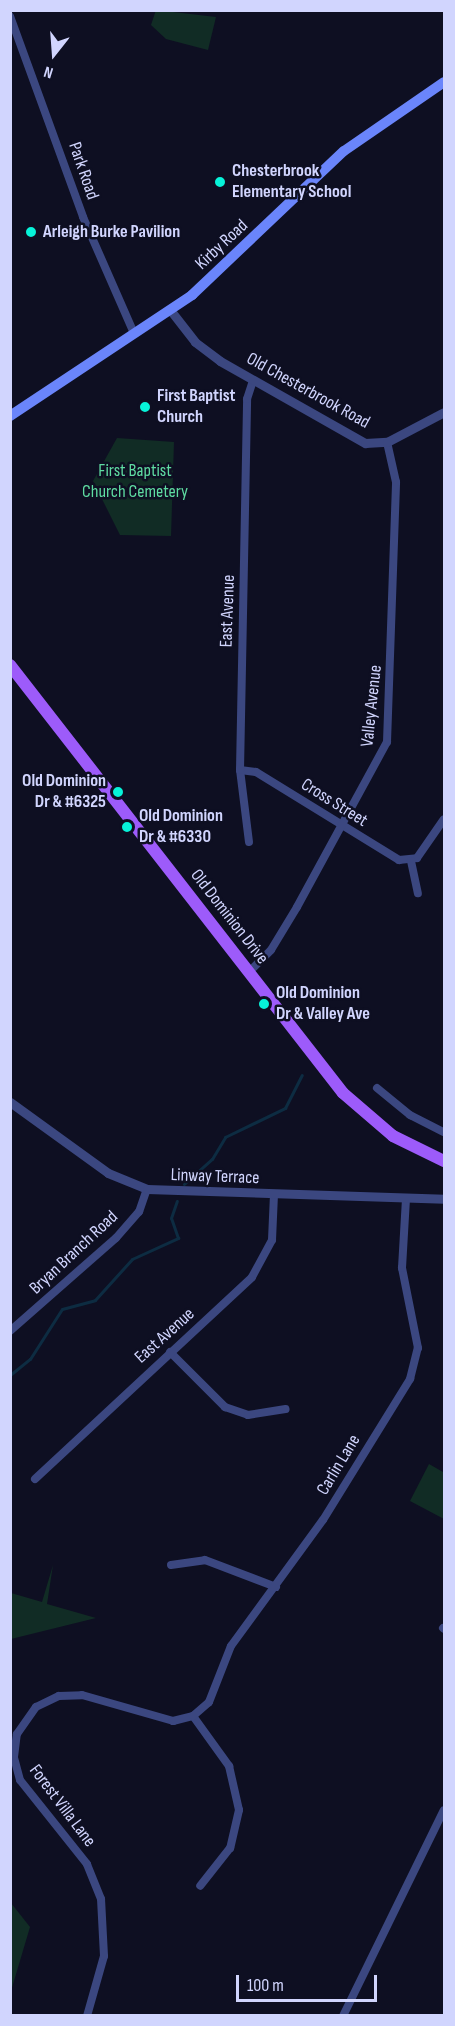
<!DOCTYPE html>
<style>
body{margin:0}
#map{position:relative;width:455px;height:2026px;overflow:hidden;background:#0e0f22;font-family:"Sofia Sans Condensed",sans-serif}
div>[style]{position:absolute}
.green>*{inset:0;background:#112c25}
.stream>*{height:3px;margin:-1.5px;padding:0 1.5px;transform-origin:1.5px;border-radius:1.5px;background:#0d2c42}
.minor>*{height:8px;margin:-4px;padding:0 4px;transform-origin:4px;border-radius:4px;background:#3b4780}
.tertiary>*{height:9px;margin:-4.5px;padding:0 4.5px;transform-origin:4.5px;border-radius:4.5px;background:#3b4780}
.secondary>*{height:10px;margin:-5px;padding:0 5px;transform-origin:5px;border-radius:5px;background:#6a85fb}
.primary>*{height:12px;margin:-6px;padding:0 6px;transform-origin:6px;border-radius:6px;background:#9d5bfa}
.dots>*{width:16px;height:16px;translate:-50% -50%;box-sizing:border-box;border:3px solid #0e0f22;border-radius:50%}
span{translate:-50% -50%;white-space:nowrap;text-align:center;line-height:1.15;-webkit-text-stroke:5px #0e0f22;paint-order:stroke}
.street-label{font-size:18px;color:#d1d5fe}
.poi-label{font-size:18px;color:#d1d5fe;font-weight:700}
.left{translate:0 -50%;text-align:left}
.right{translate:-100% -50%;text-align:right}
.park-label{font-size:18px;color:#5fdca2}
.frame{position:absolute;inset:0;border:12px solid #d1d5fe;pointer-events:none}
.north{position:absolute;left:24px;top:24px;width:60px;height:60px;-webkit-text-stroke:4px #0e0f22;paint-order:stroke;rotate:197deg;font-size:16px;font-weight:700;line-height:24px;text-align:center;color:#d1d5fe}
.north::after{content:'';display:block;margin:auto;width:21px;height:27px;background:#d1d5fe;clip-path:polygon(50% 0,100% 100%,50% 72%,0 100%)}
.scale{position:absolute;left:236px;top:1975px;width:141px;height:27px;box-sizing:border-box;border:3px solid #d1d5fe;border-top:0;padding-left:8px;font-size:18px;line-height:21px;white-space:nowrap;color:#d1d5fe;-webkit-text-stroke:4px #0e0f22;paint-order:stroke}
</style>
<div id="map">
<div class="green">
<i style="clip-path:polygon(156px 10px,216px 17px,208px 50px,166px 39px,151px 25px)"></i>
<i style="clip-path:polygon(117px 438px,174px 442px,171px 536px,120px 535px,93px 481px)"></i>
<i style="clip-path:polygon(429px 1464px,443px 1472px,444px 1519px,410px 1501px)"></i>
<i style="clip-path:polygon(53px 1565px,47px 1604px,96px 1618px,11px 1639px,11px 1593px,42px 1602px)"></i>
<i style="clip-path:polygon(11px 1903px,30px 1927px,11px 1991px)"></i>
</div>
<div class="stream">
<i style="left:184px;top:1184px;width:38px;rotate:-42deg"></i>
<i style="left:212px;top:1159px;width:26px;rotate:-59deg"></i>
<i style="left:225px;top:1137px;width:67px;rotate:-25.8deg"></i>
<i style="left:285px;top:1108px;width:37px;rotate:-63deg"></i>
<i style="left:10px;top:1375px;width:26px;rotate:-39deg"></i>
<i style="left:30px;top:1359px;width:59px;rotate:-57.4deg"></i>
<i style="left:62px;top:1309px;width:34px;rotate:-15deg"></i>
<i style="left:95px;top:1300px;width:55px;rotate:-47.9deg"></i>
<i style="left:132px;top:1259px;width:51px;rotate:-24.5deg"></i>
<i style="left:178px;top:1238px;width:21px;rotate:-109deg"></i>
<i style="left:171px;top:1218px;width:18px;rotate:-71deg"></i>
</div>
<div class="minor">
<i style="left:10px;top:16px;width:214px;rotate:70deg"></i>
<i style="left:83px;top:217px;width:127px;rotate:66.3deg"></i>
<i style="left:240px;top:770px;width:16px;rotate:7deg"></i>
<i style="left:256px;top:772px;width:168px;rotate:31.6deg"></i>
<i style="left:399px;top:860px;width:18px;rotate:-6deg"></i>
<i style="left:417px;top:858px;width:47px;rotate:-55.3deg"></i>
<i style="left:249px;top:842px;width:73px;rotate:-97.1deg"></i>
<i style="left:240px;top:770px;width:371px;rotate:-88.9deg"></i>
<i style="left:247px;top:399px;width:20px;rotate:-72deg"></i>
<i style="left:411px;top:861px;width:33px;rotate:78deg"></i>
<i style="left:249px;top:972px;width:31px;rotate:-45deg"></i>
<i style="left:271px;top:950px;width:50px;rotate:-58.8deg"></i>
<i style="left:297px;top:907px;width:188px;rotate:-61.4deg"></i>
<i style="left:387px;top:742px;width:260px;rotate:-88deg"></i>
<i style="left:396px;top:482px;width:41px;rotate:-102.7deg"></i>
<i style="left:377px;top:1088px;width:43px;rotate:39.3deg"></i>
<i style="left:410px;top:1115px;width:38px;rotate:27deg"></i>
<i style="left:10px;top:1331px;width:141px;rotate:-41.3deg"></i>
<i style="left:116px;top:1238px;width:35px;rotate:-49deg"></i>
<i style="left:139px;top:1212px;width:24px;rotate:-71deg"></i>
<i style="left:170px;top:1352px;width:78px;rotate:45deg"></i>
<i style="left:225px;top:1407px;width:24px;rotate:19deg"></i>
<i style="left:248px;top:1415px;width:38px;rotate:-9deg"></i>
<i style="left:35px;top:1479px;width:296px;rotate:-42.9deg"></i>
<i style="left:252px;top:1277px;width:42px;rotate:-61.6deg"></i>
<i style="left:272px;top:1240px;width:45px;rotate:-87.5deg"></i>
<i style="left:171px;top:1565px;width:34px;rotate:-8deg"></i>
<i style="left:205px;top:1560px;width:76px;rotate:20.8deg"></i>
<i style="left:443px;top:1628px;width:1px;rotate:45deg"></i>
<i style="left:193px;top:1716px;width:62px;rotate:54.2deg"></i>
<i style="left:229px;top:1766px;width:45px;rotate:77.2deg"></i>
<i style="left:239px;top:1810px;width:39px;rotate:103deg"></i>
<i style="left:230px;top:1848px;width:48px;rotate:128.3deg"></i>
<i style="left:87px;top:2016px;width:62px;rotate:-74.2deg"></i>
<i style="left:104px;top:1956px;width:57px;rotate:-93deg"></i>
<i style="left:101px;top:1899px;width:38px;rotate:-112deg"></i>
<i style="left:87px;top:1864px;width:107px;rotate:-128.6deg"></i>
<i style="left:20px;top:1780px;width:24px;rotate:-105deg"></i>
<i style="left:14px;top:1757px;width:23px;rotate:-83deg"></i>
<i style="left:17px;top:1734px;width:33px;rotate:-55deg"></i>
<i style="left:36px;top:1707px;width:25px;rotate:-26deg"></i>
<i style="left:59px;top:1696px;width:23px;rotate:-2deg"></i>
<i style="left:82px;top:1695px;width:95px;rotate:15.9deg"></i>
<i style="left:173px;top:1721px;width:21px;rotate:-14deg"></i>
<i style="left:193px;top:1716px;width:21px;rotate:-41deg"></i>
<i style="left:209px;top:1702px;width:60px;rotate:-68.6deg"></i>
<i style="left:231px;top:1646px;width:156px;rotate:-53.9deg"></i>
<i style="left:323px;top:1520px;width:166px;rotate:-58.3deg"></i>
<i style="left:410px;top:1379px;width:32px;rotate:-76deg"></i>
<i style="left:418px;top:1348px;width:82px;rotate:-101.3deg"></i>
<i style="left:402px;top:1268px;width:69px;rotate:-86.7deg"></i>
<i style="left:343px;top:2016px;width:229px;rotate:-63.9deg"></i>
</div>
<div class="tertiary">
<i style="left:171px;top:311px;width:39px;rotate:52deg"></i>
<i style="left:195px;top:342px;width:31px;rotate:37deg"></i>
<i style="left:220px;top:361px;width:167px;rotate:29.5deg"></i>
<i style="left:365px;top:443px;width:22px;rotate:-3deg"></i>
<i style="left:387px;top:442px;width:64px;rotate:-27.8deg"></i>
<i style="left:10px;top:1102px;width:121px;rotate:35.9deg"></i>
<i style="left:108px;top:1173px;width:42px;rotate:22.3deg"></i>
<i style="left:147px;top:1189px;width:297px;rotate:1.9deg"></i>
</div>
<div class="secondary">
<i style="left:10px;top:416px;width:219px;rotate:-33.6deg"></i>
<i style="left:192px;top:295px;width:209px;rotate:-43.5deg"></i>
<i style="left:344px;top:151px;width:121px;rotate:-34.6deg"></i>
</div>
<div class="primary">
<i style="left:10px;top:665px;width:542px;rotate:52.12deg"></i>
<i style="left:343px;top:1093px;width:66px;rotate:40.7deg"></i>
<i style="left:393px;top:1136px;width:57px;rotate:26.1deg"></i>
</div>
<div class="dots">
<i style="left:220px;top:182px;background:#07f3d9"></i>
<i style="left:31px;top:232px;background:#07f3d9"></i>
<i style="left:145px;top:407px;background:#07f3d9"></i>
<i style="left:118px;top:792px;background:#07f3d9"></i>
<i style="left:127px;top:827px;background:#07f3d9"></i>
<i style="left:264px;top:1004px;background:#07f3d9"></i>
</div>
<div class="street-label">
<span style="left:83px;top:171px;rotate:71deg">Park Road</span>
<span style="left:222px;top:245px;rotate:-43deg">Kirby Road</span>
<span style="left:308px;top:391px;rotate:29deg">Old Chesterbrook Road</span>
<span style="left:228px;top:611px;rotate:-88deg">East Avenue</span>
<span style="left:372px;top:706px;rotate:-84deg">Valley Avenue</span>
<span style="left:334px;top:803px;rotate:32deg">Cross Street</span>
<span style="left:229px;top:917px;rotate:52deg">Old Dominion Drive</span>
<span style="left:215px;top:1177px;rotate:2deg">Linway Terrace</span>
<span style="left:74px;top:1253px;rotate:-43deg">Bryan Branch Road</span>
<span style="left:165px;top:1336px;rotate:-42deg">East Avenue</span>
<span style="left:339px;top:1465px;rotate:-59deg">Carlin Lane</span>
<span style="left:62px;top:1806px;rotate:53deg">Forest Villa Lane</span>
</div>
<div class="poi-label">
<span class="left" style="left:232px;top:182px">Chesterbrook<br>Elementary School</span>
<span class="left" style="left:43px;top:232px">Arleigh Burke Pavilion</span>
<span class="left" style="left:157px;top:407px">First Baptist<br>Church</span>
<span class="right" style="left:106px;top:792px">Old Dominion<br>Dr &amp; #6325</span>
<span class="left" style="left:139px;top:827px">Old Dominion<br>Dr &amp; #6330</span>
<span class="left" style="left:276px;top:1004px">Old Dominion<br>Dr &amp; Valley Ave</span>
</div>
<div class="park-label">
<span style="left:135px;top:482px">First Baptist<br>Church Cemetery</span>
</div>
<div class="frame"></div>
<div class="north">N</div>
<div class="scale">100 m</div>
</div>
